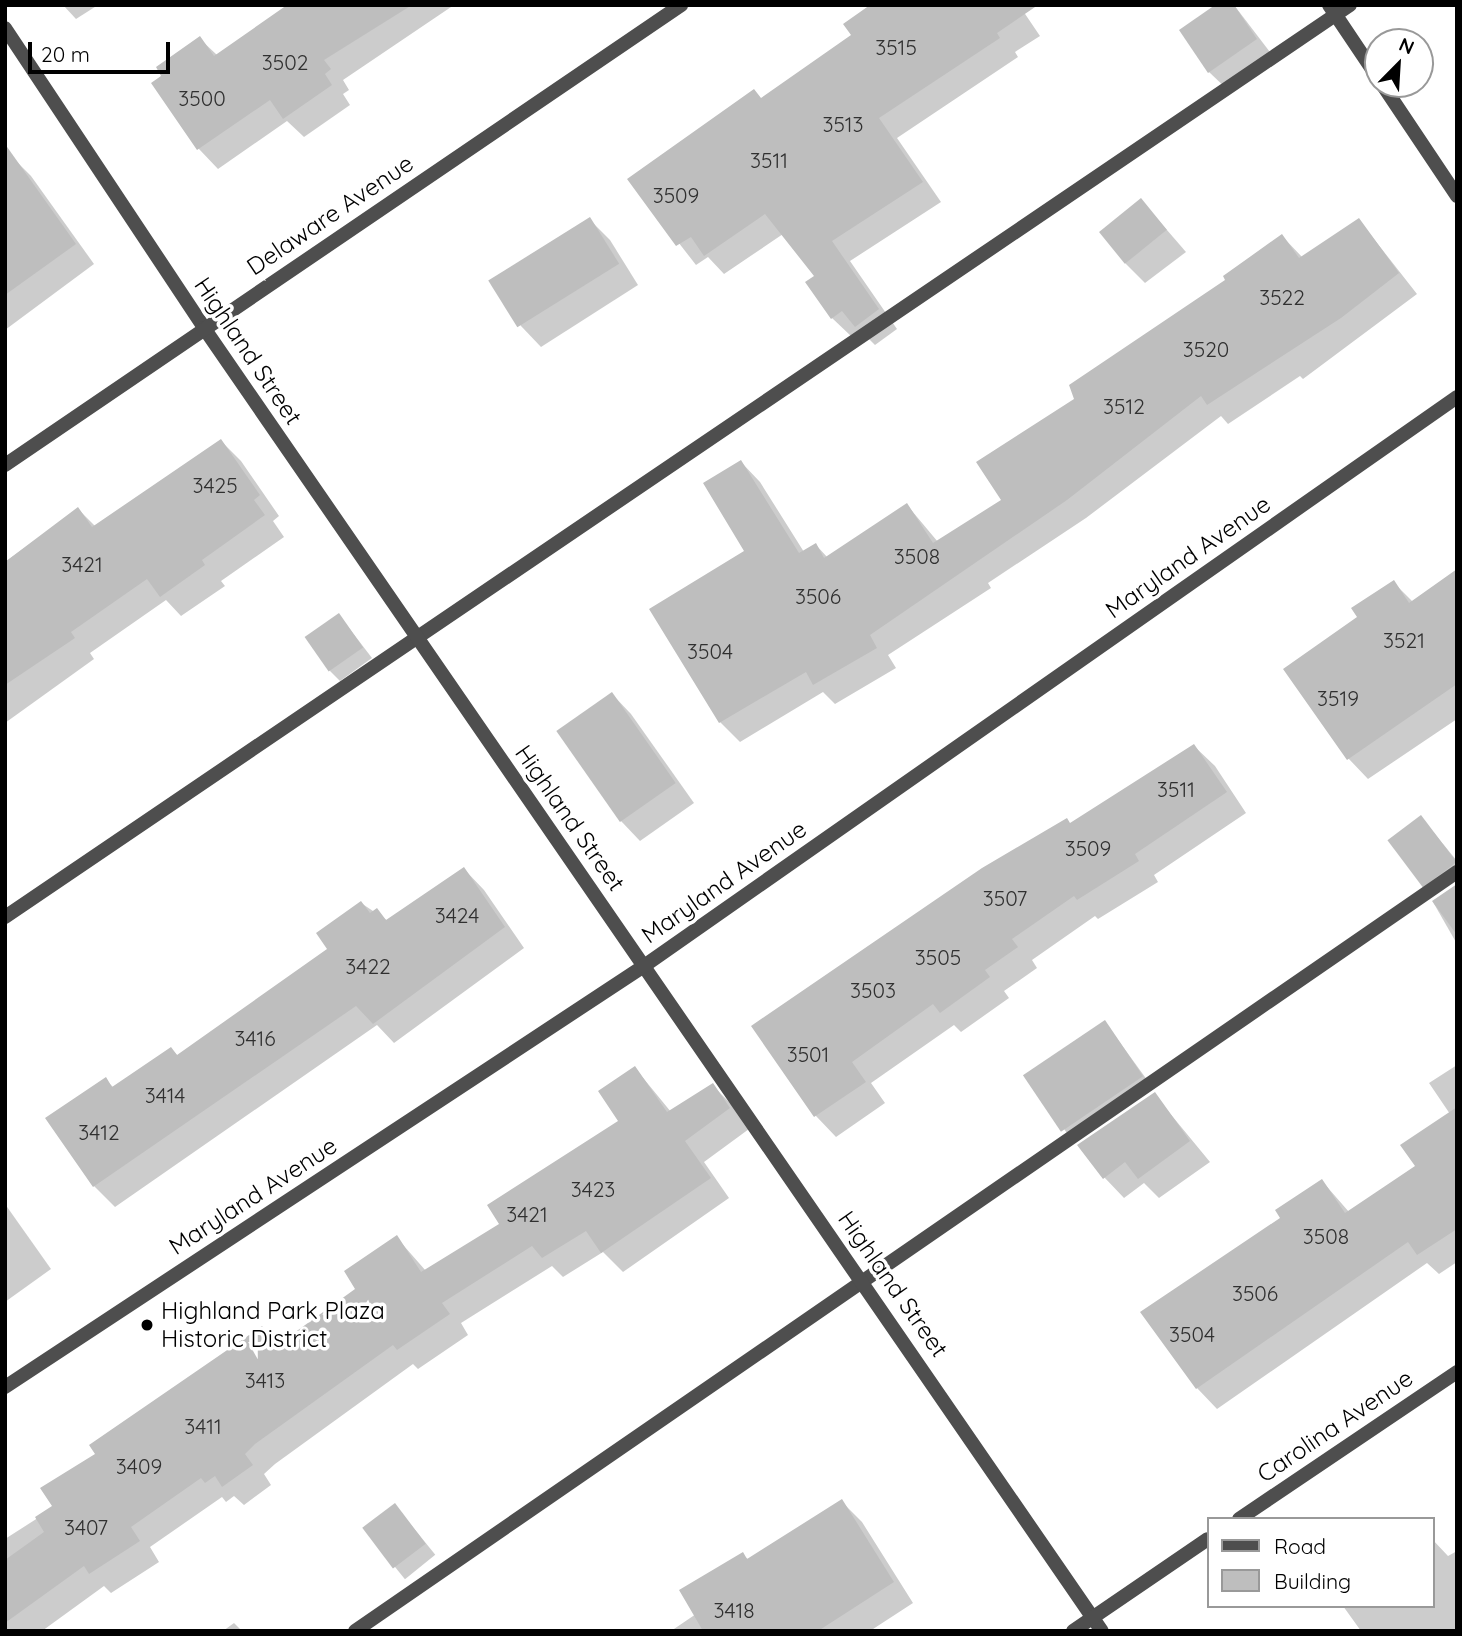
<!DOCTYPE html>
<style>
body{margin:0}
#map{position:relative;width:1462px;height:1636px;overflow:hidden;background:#fff;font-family:Quicksand,sans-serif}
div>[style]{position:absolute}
.shadow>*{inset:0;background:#0003;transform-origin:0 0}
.building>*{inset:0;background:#bebebe;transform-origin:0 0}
.service>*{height:14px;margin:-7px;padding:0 7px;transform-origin:7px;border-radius:7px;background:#4e4e4e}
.minor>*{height:14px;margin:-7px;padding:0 7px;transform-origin:7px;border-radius:7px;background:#4e4e4e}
.tertiary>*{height:14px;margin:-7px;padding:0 7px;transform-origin:7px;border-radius:7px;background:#4e4e4e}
.dots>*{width:19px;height:19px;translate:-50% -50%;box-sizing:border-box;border:4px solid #fff;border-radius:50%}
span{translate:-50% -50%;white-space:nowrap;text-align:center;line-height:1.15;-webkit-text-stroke:7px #fff;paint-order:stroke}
.number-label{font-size:21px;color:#303030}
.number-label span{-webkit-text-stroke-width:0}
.street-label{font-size:24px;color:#000}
.poi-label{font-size:24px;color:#000}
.left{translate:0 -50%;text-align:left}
.frame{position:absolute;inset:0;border:7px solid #000;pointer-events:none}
.legend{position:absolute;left:1207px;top:1517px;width:228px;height:91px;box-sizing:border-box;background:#fff;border:2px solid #999;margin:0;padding:9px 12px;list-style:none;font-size:21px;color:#000}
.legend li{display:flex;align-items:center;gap:14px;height:35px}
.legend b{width:35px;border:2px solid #999}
.north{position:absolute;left:1364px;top:28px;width:70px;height:70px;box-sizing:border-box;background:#fff;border:2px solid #999;border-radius:50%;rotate:24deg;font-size:19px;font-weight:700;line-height:28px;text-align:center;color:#000}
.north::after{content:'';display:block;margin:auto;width:24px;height:32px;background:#000;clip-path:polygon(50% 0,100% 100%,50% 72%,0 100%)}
.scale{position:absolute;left:28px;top:42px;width:142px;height:32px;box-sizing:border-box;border:4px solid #000;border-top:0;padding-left:9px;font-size:21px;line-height:24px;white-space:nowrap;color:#000;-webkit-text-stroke:5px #fff;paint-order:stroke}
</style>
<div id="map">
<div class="shadow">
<i style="clip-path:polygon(63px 5px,98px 5px,76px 19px)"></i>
<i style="clip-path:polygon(301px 5px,454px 5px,343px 80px,349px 90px,343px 94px,350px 105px,304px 137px,287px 121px,218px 169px,199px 149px,154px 83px,200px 39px,217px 55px)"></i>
<i style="clip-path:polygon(1019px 5px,1040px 36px,1015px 52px,1018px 57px,897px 138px,941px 202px,850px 261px,897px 329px,875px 345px,861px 331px,852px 337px,832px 318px,817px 276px,783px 234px,724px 274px,708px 257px,696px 265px,629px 179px,762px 100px)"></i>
<i style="clip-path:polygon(1234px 5px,1276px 60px,1230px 92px,1209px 72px)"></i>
<i style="clip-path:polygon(12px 157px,31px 176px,94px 264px,5px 330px,5px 161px)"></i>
<i style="clip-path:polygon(1141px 200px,1186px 252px,1145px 283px,1125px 263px)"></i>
<i style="clip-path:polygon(589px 219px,610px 240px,638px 285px,541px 347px,521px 326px,491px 281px)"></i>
<i style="clip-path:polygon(1359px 220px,1417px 294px,1303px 379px,1300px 376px,1228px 424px,1221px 416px,1086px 518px,988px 583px,991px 588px,888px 655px,896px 668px,835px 704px,823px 692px,740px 742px,720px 722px,746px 552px,741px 462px,760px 482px,804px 552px,816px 545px,828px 558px,907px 505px,938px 542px,1003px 500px,1076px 400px,1282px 236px,1303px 258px)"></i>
<i style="clip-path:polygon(221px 441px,241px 461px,279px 516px,273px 521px,284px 537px,221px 581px,225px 586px,181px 616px,166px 600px,90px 653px,94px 659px,5px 723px,5px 562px,78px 509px,96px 527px)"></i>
<i style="clip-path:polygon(1457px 571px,1457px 719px,1368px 779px,1348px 758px,1360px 617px,1393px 582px,1413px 602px)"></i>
<i style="clip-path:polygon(339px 615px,372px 658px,340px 681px,330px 671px)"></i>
<i style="clip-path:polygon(612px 694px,631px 714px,694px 803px,640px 841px,621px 821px,558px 732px)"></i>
<i style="clip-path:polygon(1194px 746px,1215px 766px,1246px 813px,1154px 875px,1158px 882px,1098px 919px,1095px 916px,1032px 960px,1037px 968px,1004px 991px,1009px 998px,961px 1032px,954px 1025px,871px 1083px,885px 1103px,836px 1137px,816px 1116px,753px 1026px)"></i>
<i style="clip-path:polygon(1421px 817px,1457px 861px,1457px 878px,1432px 894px,1390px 840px)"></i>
<i style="clip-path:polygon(464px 869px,484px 890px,524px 948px,394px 1043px,377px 1025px,115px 1207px,94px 1186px,48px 1118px,105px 1079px,114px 1088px,171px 1049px,178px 1056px,329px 949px,361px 903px,388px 921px)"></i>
<i style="clip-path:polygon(1457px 885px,1457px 944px,1433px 902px)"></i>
<i style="left:1105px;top:1022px;width:80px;height:96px;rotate:54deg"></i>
<i style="clip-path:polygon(1457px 1065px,1457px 1262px,1439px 1274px,1427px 1263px,1217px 1409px,1197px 1388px,1283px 1219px,1322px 1181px,1349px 1212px,1417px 1166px,1450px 1114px,1429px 1083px)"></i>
<i style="clip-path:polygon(635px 1068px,671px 1112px,712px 1085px,732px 1105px,749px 1129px,704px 1162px,729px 1198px,623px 1272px,603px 1252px,563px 1277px,552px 1266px,461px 1323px,468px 1335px,418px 1369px,413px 1364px,275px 1464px,264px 1474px,271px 1485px,244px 1505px,234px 1496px,226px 1502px,222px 1497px,150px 1547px,159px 1562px,111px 1593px,104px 1586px,42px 1631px,5px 1631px,5px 1539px,55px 1507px,98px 1455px,262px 1328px,280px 1346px,358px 1289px,397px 1238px,426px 1271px,501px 1224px,621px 1122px)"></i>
<i style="clip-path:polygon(1154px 1094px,1210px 1162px,1159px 1198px,1144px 1183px,1124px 1198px,1104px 1177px)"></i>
<i style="clip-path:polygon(5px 1204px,51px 1269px,5px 1302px)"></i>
<i style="clip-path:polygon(841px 1501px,862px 1522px,913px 1603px,870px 1631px,671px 1631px,696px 1614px,743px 1555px,749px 1560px)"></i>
<i style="left:395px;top:1505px;width:64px;height:39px;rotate:51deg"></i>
<i style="clip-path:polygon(1432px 1539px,1448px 1556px,1457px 1551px,1457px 1631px,1361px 1631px,1343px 1606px,1432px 1606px)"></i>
<i style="clip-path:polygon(234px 1623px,242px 1631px,223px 1631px)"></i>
</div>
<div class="building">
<i style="clip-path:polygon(287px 5px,412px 5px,324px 60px,331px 69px,325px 74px,332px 85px,283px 119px,270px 100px,197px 150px,151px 83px,161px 76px,156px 67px,200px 36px,214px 56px)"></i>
<i style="clip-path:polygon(870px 5px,1038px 5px,997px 33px,1000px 38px,879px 118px,923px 182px,832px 241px,879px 309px,855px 327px,842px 311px,831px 319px,805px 282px,814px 276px,765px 214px,704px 256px,691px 237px,676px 246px,627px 179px,754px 89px,761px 98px,851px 35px,843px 24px)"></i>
<i style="clip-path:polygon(1215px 5px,1234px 5px,1257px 39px,1208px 73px,1179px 30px)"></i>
<i style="clip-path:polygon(5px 144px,76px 244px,5px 295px)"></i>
<i style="left:1141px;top:198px;width:41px;height:54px;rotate:51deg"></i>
<i style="left:590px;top:217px;width:55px;height:120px;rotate:58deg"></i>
<i style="clip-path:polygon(1359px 218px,1399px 273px,1341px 318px,1207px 405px,1201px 396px,1067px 500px,870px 635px,877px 648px,813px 685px,806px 672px,719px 723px,649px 609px,744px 551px,703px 483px,741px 460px,799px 553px,816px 543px,824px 558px,907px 503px,933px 543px,1001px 500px,976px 462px,1074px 399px,1069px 385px,1225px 280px,1223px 276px,1282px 234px,1299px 258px)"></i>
<i style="clip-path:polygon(221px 439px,260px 495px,254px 500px,265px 515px,202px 560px,205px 565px,160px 597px,147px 579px,71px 632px,75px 638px,5px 685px,5px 562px,78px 507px,92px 527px)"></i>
<i style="clip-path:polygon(1457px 569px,1457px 684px,1347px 760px,1283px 669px,1357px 617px,1351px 608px,1394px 580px,1409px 603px)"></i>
<i style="left:339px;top:613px;width:42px;height:42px;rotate:55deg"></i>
<i style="left:612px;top:692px;width:111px;height:68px;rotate:55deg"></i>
<i style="clip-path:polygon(1194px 744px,1227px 792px,1135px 854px,1139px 861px,1077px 900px,1074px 896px,1012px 939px,1018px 947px,985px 970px,990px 977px,940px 1013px,933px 1004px,852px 1062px,866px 1082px,814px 1117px,751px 1026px,982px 868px,1067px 818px,1070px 823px)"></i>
<i style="left:1421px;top:815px;width:59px;height:42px;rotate:53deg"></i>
<i style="clip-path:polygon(464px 867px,505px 927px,373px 1024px,356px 1006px,93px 1187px,45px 1118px,106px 1077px,112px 1087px,171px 1047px,177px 1055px,327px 949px,316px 933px,361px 901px,370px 913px,377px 908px,386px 920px)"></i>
<i style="clip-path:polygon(1457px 884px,1457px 935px,1432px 901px)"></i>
<i style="left:1105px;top:1020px;width:68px;height:99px;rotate:56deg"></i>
<i style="clip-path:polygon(635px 1066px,667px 1112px,713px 1083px,730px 1108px,685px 1141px,711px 1178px,601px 1253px,586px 1231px,542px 1258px,532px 1246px,442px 1303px,450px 1314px,397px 1350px,393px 1345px,255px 1444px,245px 1454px,253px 1465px,222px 1487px,215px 1476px,205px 1483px,201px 1478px,131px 1527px,140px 1541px,89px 1574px,84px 1566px,5px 1623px,5px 1560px,44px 1532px,35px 1517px,52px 1506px,40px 1488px,95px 1454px,89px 1445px,262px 1326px,276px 1346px,355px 1289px,344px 1271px,397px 1235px,421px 1272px,499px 1224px,487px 1205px,618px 1121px,598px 1091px)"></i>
<i style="clip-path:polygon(1155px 1092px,1190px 1141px,1138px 1179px,1125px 1162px,1103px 1179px,1077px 1145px)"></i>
<i style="clip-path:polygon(1457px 1107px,1457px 1229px,1417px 1255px,1408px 1242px,1196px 1389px,1140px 1312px,1280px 1218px,1275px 1210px,1322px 1179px,1345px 1213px,1415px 1166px,1400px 1145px)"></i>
<i style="clip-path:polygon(842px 1499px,894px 1582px,818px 1631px,703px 1631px,679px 1590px,743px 1552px,747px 1559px)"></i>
<i style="left:395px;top:1503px;width:51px;height:41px;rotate:53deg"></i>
</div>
<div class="service">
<i style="left:5px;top:917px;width:1625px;rotate:-34.14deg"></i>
<i style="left:355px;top:1631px;width:1338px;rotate:-34.56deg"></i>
</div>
<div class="minor">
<i style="left:1329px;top:5px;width:88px;rotate:56.1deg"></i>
<i style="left:5px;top:28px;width:360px;rotate:56.4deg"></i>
<i style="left:204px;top:328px;width:1582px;rotate:55.43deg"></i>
<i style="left:1382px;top:84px;width:135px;rotate:56.2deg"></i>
<i style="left:5px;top:465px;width:818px;rotate:-34.23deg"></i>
<i style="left:5px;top:1387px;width:765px;rotate:-33.38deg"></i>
<i style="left:644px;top:966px;width:992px;rotate:-34.99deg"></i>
</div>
<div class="tertiary">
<i style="left:1239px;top:1519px;width:263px;rotate:-34deg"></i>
<i style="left:1073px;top:1631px;width:163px;rotate:-34.3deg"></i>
</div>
<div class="dots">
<i style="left:147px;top:1325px;background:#000"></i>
</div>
<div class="number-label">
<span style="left:896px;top:47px">3515</span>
<span style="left:285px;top:62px">3502</span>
<span style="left:202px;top:98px">3500</span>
<span style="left:843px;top:124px">3513</span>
<span style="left:769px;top:160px">3511</span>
<span style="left:676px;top:195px">3509</span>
<span style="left:1282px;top:297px">3522</span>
<span style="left:1206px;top:349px">3520</span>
<span style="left:1124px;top:406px">3512</span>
<span style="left:215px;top:485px">3425</span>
<span style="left:917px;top:556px">3508</span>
<span style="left:82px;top:564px">3421</span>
<span style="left:818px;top:596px">3506</span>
<span style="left:1404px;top:640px">3521</span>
<span style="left:710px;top:651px">3504</span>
<span style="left:1338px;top:698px">3519</span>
<span style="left:1176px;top:789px">3511</span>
<span style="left:1088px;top:848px">3509</span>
<span style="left:1005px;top:898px">3507</span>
<span style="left:457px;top:915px">3424</span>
<span style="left:938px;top:957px">3505</span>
<span style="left:368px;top:966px">3422</span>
<span style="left:873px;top:990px">3503</span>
<span style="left:255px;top:1038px">3416</span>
<span style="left:808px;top:1054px">3501</span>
<span style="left:165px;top:1095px">3414</span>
<span style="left:99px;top:1132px">3412</span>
<span style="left:593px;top:1189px">3423</span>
<span style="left:527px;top:1214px">3421</span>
<span style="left:1326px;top:1236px">3508</span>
<span style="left:1255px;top:1293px">3506</span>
<span style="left:1192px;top:1334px">3504</span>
<span style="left:265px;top:1380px">3413</span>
<span style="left:203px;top:1426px">3411</span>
<span style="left:139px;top:1466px">3409</span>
<span style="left:86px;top:1527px">3407</span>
<span style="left:734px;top:1610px">3418</span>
</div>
<div class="street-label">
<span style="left:330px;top:215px;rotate:-34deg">Delaware Avenue</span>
<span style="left:248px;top:351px;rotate:56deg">Highland Street</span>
<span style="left:1188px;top:557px;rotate:-35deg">Maryland Avenue</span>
<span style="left:570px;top:818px;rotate:55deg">Highland Street</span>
<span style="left:724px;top:882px;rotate:-35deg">Maryland Avenue</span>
<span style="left:253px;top:1196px;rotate:-33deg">Maryland Avenue</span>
<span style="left:893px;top:1284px;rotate:55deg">Highland Street</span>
<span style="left:1335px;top:1426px;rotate:-34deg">Carolina Avenue</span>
</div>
<div class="poi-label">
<span class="left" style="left:161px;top:1325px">Highland Park Plaza<br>Historic District</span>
</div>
<div class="frame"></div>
<ul class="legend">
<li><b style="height:9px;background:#4e4e4e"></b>Road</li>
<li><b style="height:19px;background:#bebebe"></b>Building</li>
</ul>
<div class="north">N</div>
<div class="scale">20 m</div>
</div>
